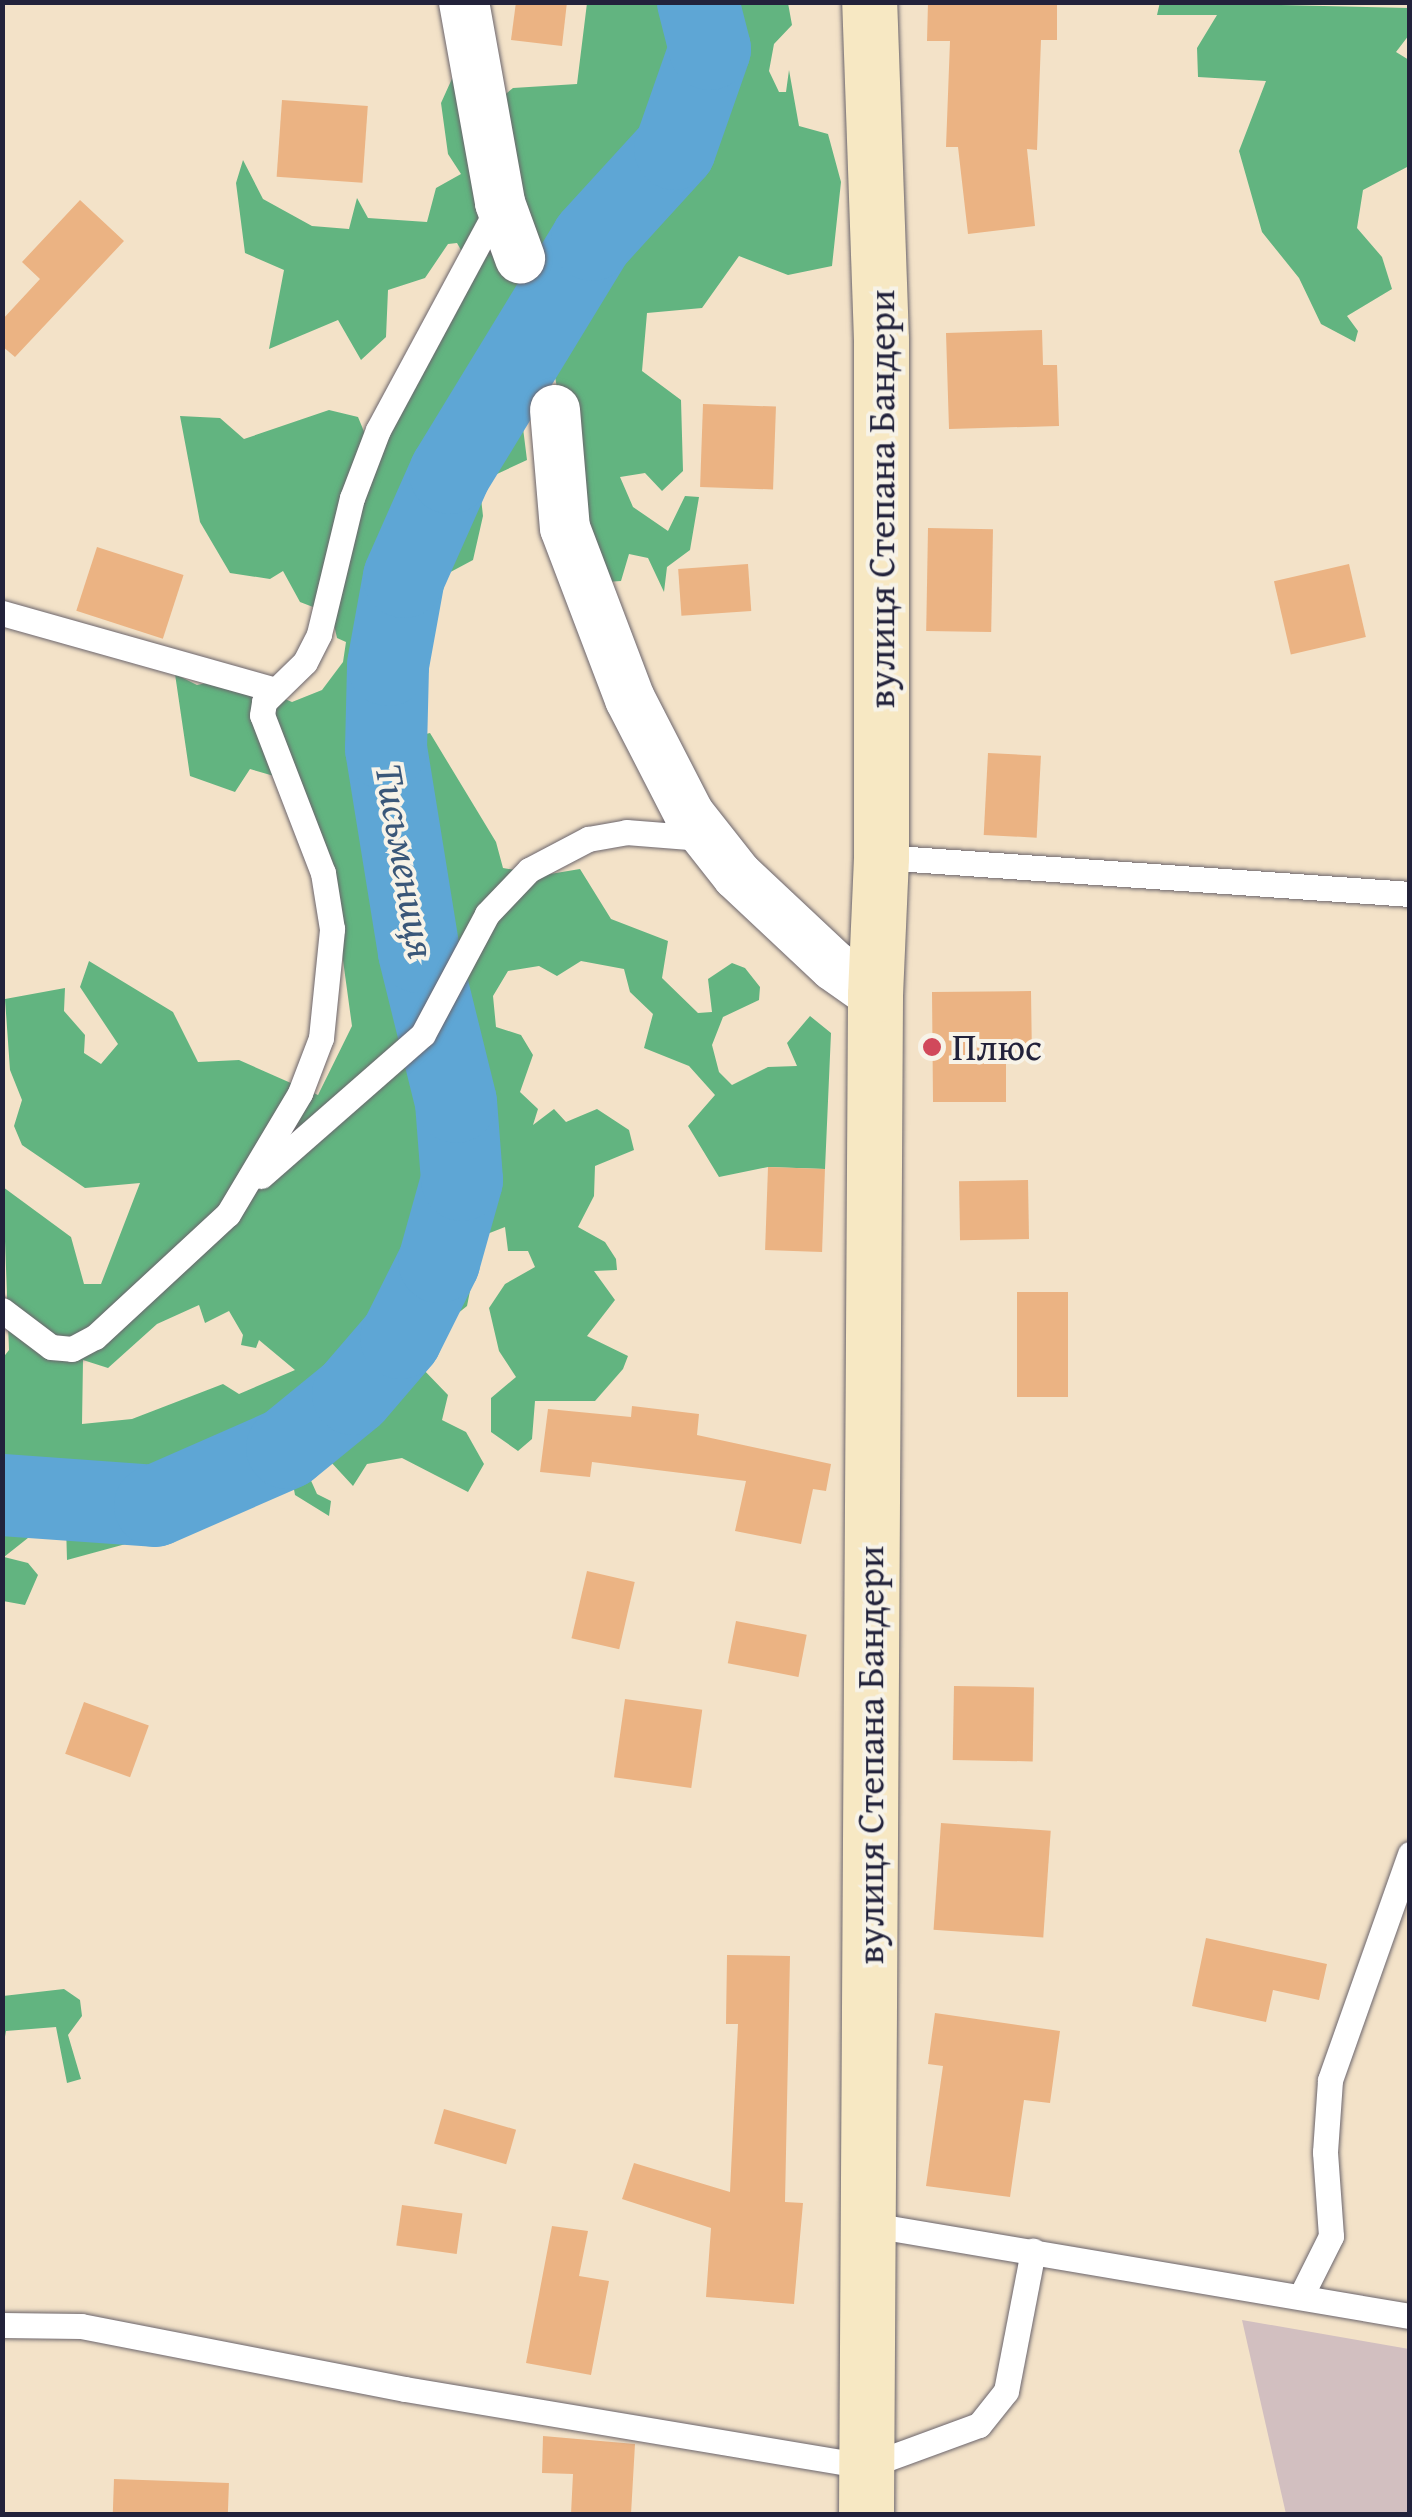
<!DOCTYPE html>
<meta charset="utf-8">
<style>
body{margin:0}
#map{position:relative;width:1412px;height:2517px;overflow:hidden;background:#f3e2c8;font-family:"Gentium Book Plus",serif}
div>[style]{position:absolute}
.industrial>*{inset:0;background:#d2bfc0}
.forest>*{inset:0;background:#62b480}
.river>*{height:82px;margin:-41px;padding:0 41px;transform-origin:41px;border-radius:41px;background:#5ea6d5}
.building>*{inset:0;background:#ebb383;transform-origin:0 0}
.roads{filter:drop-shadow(0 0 2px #6b656c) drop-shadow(0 0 2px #6b656c)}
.lane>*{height:25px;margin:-12.5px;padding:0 12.5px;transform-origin:12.5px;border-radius:12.5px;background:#fff}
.street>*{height:50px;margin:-25px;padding:0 25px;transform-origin:25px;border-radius:25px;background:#fff}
.secondary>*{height:55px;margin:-27.5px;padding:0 27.5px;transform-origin:27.5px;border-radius:27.5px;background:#f7e8c3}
.dots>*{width:28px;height:28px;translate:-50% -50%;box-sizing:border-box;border:5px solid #f7f3e8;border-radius:50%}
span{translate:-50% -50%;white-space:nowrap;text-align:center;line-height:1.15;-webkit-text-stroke:8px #f7f3e8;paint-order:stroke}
.street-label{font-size:38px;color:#22223b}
.poi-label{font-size:38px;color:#22223b}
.left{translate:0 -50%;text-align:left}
.water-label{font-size:40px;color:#3a5779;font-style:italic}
.frame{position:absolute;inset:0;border:5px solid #22223b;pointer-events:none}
</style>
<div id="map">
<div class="industrial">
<i style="clip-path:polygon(1242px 2320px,1409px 2349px,1409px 2514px,1286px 2514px)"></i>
</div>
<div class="forest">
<i style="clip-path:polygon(1160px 2px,1409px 8px,1409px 35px,1396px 52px,1409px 60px,1409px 166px,1363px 190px,1357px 228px,1382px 257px,1392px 289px,1347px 316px,1358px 331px,1355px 342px,1321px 324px,1299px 278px,1262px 232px,1239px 151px,1266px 81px,1198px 77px,1197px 48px,1217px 15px,1157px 15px)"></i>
<i style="clip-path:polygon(evenodd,587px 3px,788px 3px,792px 25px,774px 44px,769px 71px,779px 92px,786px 92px,789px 70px,799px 126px,828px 134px,841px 182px,832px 266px,788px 275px,739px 256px,702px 308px,647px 313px,642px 371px,681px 400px,683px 471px,662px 491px,645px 473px,620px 477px,633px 507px,668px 531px,685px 496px,699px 497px,690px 550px,667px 567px,664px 592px,648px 558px,629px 554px,621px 581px,606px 582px,584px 526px,553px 367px,534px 378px,539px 402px,521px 412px,527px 460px,484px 480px,479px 450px,468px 467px,465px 486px,481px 498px,483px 516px,473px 560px,413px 592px,416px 628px,407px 643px,425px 675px,401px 687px,409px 714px,401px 740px,430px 733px,496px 842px,503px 868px,544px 875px,580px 869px,611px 919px,668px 941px,662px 978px,698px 1013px,712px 1012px,708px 979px,732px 963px,745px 968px,760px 987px,759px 1000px,723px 1017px,712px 1045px,719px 1072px,732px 1085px,768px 1067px,797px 1066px,787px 1043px,810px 1016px,831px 1033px,825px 1169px,768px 1167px,719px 1177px,688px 1126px,715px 1095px,689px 1066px,644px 1048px,653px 1014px,630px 992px,624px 969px,581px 961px,557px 976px,539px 966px,508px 971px,493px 996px,496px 1027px,521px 1035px,533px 1055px,520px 1092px,538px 1109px,533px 1125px,554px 1109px,566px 1122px,597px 1109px,629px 1130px,634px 1150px,595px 1166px,594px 1196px,578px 1227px,605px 1242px,616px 1259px,617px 1270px,594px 1271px,615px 1300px,587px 1336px,628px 1356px,623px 1369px,595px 1401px,535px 1401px,532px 1439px,518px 1451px,491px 1432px,491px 1398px,516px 1377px,499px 1351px,489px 1308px,505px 1284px,535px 1267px,528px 1251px,508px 1251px,505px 1227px,464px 1243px,474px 1271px,467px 1306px,416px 1347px,420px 1366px,448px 1395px,442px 1420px,466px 1432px,484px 1464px,468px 1492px,402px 1458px,367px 1464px,353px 1486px,305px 1434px,304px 1465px,317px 1494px,331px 1501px,329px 1516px,295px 1495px,288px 1457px,274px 1436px,255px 1475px,195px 1474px,177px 1530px,67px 1560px,66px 1525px,38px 1530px,4px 1557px,28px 1563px,38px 1575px,25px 1605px,3px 1601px,2px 1359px,9px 1350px,3px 1187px,71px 1237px,84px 1284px,101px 1284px,140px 1183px,85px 1188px,22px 1145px,14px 1126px,22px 1100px,10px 1070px,5px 999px,65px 988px,64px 1011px,85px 1035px,84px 1053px,101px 1064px,118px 1044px,80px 987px,89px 961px,173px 1012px,198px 1062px,239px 1060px,318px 1095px,352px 1026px,339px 931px,274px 776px,250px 769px,235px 792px,190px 776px,175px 674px,197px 685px,233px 677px,292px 702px,322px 690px,343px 662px,346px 642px,337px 638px,334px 625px,336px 599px,313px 607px,300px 602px,283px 571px,270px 579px,230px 573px,200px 522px,180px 416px,220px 418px,244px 439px,329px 410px,358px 417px,374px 456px,470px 266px,457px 243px,448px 244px,425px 278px,388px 290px,386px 337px,361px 360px,338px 320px,269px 349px,284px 270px,245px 253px,236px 183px,243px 160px,263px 199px,312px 226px,349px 229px,357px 198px,368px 218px,427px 222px,436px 188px,461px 174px,448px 154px,441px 103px,460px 61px,480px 115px,513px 88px,577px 84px,587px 3px,420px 1247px,447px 1266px,413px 1315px,377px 1339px,420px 1247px,587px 3px,199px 1305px,205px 1323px,229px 1311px,243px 1335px,241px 1345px,256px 1348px,259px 1340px,295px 1370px,239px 1394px,223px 1384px,132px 1419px,82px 1424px,83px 1360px,108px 1368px,157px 1324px,199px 1305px)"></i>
<i style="clip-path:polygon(64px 1989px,80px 2000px,82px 2016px,68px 2035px,81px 2079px,67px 2083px,56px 2027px,6px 2031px,2px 2054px,3px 1996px)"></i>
</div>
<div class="river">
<i style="left:2px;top:1495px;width:153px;rotate:4.1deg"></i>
<i style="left:155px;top:1506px;width:144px;rotate:-23.7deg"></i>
<i style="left:287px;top:1448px;width:85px;rotate:-39.3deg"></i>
<i style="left:353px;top:1394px;width:74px;rotate:-49.4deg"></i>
<i style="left:401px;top:1338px;width:85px;rotate:-63.4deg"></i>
<i style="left:439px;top:1262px;width:85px;rotate:-74.3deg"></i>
<i style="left:462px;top:1180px;width:78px;rotate:-94.4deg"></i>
<i style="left:456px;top:1102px;width:154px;rotate:-103.9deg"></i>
<i style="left:419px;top:952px;width:206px;rotate:-99.2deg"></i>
<i style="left:386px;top:749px;width:84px;rotate:-88.6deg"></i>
<i style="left:388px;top:665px;width:89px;rotate:-79.7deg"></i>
<i style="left:404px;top:577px;width:114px;rotate:-66.1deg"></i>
<i style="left:450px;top:473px;width:273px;rotate:-58.6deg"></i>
<i style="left:592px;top:240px;width:123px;rotate:-47.6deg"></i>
<i style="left:675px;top:149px;width:106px;rotate:-70.7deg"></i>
<i style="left:710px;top:49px;width:49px;rotate:-104.3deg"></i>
</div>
<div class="building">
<i style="clip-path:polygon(516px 2px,567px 2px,562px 46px,511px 40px)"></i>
<i style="clip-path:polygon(928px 2px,1057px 2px,1057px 40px,1041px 40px,1037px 150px,1027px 149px,1035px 226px,968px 234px,958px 147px,946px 147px,950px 41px,927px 41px)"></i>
<i style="left:282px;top:100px;width:86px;height:77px;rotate:4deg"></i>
<i style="clip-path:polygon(80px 200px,124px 241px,15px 357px,2px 346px,2px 320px,40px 279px,22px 262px)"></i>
<i style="clip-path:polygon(1042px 330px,1043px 365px,1057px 365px,1059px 426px,949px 429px,946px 333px)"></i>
<i style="left:703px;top:404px;width:73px;height:83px;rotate:2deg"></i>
<i style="left:928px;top:528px;width:65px;height:103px;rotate:1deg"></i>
<i style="left:97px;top:547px;width:91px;height:67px;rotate:18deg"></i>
<i style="left:748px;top:564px;width:47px;height:70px;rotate:86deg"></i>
<i style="left:1349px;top:564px;width:75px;height:77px;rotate:77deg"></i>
<i style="left:988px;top:753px;width:53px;height:82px;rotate:3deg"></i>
<i style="clip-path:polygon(1031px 991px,1032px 1060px,1006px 1060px,1006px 1102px,933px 1102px,932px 992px)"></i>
<i style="left:768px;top:1167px;width:57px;height:83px;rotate:2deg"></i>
<i style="left:1028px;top:1180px;width:59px;height:69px;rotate:89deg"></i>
<i style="left:1068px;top:1292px;width:105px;height:51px;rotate:90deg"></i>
<i style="clip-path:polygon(632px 1406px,699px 1414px,697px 1435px,831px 1464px,826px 1491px,813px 1489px,801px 1544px,735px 1531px,746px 1481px,592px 1462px,590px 1477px,540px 1472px,548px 1409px,631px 1417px)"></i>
<i style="left:587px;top:1571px;width:49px;height:69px;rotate:13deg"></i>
<i style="left:736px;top:1621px;width:72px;height:43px;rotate:11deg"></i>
<i style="left:954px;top:1686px;width:80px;height:74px;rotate:1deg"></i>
<i style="left:625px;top:1699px;width:78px;height:79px;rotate:8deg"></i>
<i style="left:84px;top:1702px;width:69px;height:55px;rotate:20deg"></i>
<i style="left:941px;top:1823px;width:110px;height:107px;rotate:4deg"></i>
<i style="clip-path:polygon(1206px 1938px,1327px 1964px,1319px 2000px,1273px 1990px,1266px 2022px,1192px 2006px)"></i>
<i style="clip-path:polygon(727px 1955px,790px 1956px,785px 2202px,803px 2203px,794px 2304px,706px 2297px,711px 2228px,622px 2199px,634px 2163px,730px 2192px,738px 2024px,726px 2024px)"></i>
<i style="clip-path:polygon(935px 2013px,1060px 2031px,1050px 2103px,1024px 2100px,1010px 2197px,926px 2186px,943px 2066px,928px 2064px)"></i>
<i style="left:444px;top:2109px;width:75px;height:36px;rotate:16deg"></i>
<i style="left:402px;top:2205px;width:61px;height:41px;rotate:8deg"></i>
<i style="clip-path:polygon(552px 2226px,588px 2231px,579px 2276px,609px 2281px,591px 2375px,526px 2363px)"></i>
<i style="clip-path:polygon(543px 2436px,635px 2444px,631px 2514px,571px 2514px,573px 2474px,542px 2473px)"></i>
<i style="left:114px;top:2479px;width:115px;height:35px;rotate:2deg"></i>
</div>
<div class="roads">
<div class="lane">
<i style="left:2px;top:613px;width:281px;rotate:15.7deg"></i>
<i style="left:881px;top:857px;width:530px;rotate:4deg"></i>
<i style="left:261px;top:1176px;width:215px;rotate:-41.2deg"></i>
<i style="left:423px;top:1034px;width:136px;rotate:-61.9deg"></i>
<i style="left:487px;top:914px;width:61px;rotate:-46.3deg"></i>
<i style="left:529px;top:870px;width:67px;rotate:-27.7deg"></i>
<i style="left:588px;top:839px;width:39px;rotate:-10deg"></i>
<i style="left:626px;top:832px;width:76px;rotate:4.5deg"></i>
<i style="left:2px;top:1310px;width:61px;rotate:37.1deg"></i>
<i style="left:51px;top:1347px;width:21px;rotate:5deg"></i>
<i style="left:72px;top:1349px;width:26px;rotate:-28deg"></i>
<i style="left:95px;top:1337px;width:181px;rotate:-42.8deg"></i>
<i style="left:228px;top:1214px;width:141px;rotate:-59.2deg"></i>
<i style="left:300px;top:1093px;width:59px;rotate:-69.1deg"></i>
<i style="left:321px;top:1038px;width:110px;rotate:-84.2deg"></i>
<i style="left:332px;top:929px;width:57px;rotate:-99.1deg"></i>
<i style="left:323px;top:873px;width:169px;rotate:-111.1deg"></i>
<i style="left:262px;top:715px;width:13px;rotate:-81deg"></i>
<i style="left:264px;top:702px;width:57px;rotate:-44.3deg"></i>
<i style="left:305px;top:662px;width:31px;rotate:-63deg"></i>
<i style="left:319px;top:634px;width:140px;rotate:-76.4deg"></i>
<i style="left:352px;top:498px;width:73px;rotate:-69.1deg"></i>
<i style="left:378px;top:430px;width:258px;rotate:-61.7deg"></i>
<i style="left:866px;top:2224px;width:552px;rotate:9.6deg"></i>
<i style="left:1301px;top:2296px;width:67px;rotate:-63.4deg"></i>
<i style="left:1331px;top:2236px;width:84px;rotate:-94.1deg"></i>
<i style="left:1325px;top:2152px;width:72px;rotate:-86deg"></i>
<i style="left:1330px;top:2080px;width:240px;rotate:-70.5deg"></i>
<i style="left:2px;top:2325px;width:79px;rotate:0.7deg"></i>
<i style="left:81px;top:2326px;width:330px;rotate:11deg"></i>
<i style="left:405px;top:2389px;width:468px;rotate:9.5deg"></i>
<i style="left:867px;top:2466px;width:119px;rotate:-20.1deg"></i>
<i style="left:979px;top:2425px;width:43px;rotate:-51.5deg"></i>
<i style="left:1006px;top:2391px;width:143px;rotate:-79.1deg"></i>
</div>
<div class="street">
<i style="left:464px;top:2px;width:204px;rotate:79.8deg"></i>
<i style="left:500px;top:203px;width:59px;rotate:70deg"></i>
<i style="left:555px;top:410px;width:118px;rotate:85.2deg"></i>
<i style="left:565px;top:528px;width:183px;rotate:69.2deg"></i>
<i style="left:630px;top:699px;width:129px;rotate:62.8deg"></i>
<i style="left:689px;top:814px;width:78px;rotate:51.8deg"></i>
<i style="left:737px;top:875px;width:133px;rotate:43.2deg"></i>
<i style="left:834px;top:966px;width:50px;rotate:35.3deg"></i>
</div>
<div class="secondary">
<i style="left:866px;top:2514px;width:1519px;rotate:-89.66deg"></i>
<i style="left:875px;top:995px;width:138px;rotate:-87.5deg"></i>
<i style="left:881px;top:857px;width:517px;rotate:-90deg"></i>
<i style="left:881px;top:340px;width:338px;rotate:-92deg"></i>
</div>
</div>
<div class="dots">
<i style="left:932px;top:1047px;background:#d1495b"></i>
</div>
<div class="street-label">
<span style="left:881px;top:499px;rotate:-90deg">вулиця Степана Бандери</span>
<span style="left:870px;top:1755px;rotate:-90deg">вулиця Степана Бандери</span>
</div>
<div class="poi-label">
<span class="left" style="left:952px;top:1047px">Плюс</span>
</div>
<div class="water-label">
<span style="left:406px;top:861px;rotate:80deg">Тисьмениця</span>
</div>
<div class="frame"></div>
</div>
